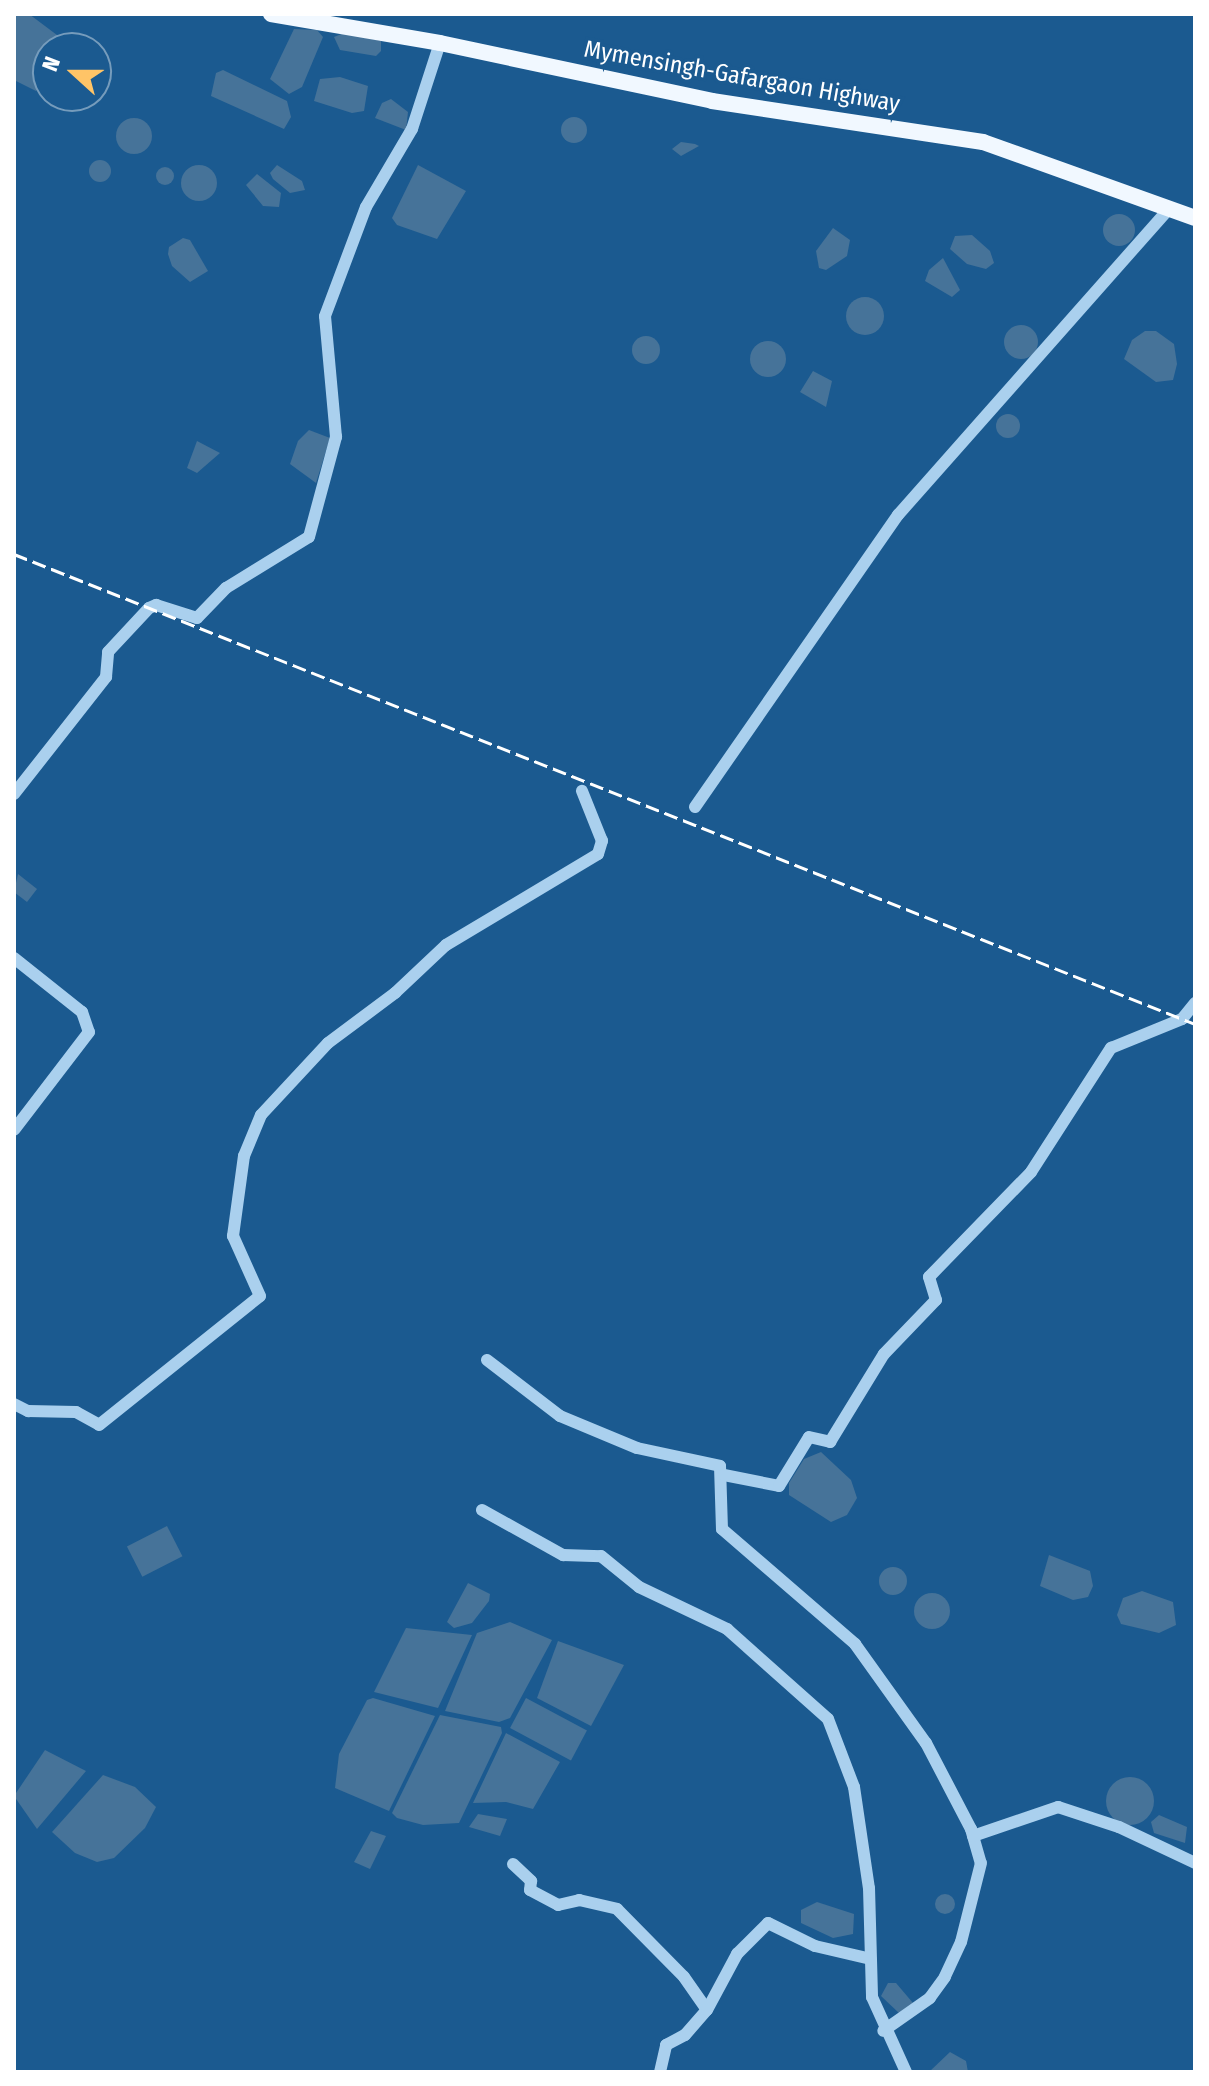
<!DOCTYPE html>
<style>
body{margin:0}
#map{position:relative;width:1209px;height:2086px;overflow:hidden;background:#1b5a90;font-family:"Fira Sans Condensed",sans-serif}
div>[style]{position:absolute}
.water>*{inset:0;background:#467399;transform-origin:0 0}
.round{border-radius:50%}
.minor>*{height:12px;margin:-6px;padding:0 6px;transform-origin:6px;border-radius:6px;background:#aad0ee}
.major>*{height:16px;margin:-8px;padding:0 8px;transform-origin:8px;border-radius:8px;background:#f1f8ff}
.rail>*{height:3px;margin-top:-1.5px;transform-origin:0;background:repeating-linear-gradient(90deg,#fff 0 14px,transparent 0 20px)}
span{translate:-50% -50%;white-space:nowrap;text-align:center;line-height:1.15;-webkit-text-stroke:7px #1b5a90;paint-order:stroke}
.street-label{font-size:24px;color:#fff}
.frame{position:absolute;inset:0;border:16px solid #fff;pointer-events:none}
.north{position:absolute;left:32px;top:32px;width:80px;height:80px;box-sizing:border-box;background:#1b5a90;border:2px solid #769cbc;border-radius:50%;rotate:291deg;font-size:22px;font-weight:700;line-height:32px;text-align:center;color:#fff}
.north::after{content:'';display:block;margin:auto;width:28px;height:36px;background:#ffc467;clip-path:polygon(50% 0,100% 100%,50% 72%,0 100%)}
</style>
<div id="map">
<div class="water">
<i style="clip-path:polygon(14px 14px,29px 14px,57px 35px,56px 48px,48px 48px,48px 76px,36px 91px,14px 80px)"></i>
<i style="clip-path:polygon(294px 29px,317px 30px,323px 37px,302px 87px,289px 94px,270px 79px)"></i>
<i style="clip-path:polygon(344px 33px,381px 41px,381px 51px,376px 56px,340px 50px,334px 37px)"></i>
<i style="clip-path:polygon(223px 70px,287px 101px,291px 117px,284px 129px,211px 96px,216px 73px)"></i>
<i style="clip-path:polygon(340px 77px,368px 86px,364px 111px,352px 113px,314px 101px,320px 79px)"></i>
<i style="clip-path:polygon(391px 99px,408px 112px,406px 130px,375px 118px,382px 103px)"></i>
<i class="round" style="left:561px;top:117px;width:26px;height:26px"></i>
<i class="round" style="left:116px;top:118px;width:36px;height:36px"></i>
<i style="clip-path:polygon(681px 142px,695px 144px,699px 146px,681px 156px,672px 149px)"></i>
<i class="round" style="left:89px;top:160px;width:22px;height:22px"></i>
<i class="round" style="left:181px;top:165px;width:36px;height:36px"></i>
<i style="clip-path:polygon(277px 165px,302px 181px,305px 190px,290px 193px,273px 179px,270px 173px)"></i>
<i style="clip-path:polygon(418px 165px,466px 191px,437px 239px,397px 225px,392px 218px)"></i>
<i class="round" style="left:156px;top:167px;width:18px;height:18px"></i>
<i style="clip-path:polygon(257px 174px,281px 193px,279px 207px,263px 206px,246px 185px)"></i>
<i class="round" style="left:1103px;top:214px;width:32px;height:32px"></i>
<i style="clip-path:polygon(833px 228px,850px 240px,847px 256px,826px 270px,819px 268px,816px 251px)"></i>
<i style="clip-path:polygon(972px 235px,990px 251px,994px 263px,986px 269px,967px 264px,950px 249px,955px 236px)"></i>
<i style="clip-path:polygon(183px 238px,190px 240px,208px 271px,190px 282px,172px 266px,168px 254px,169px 247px)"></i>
<i style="clip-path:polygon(943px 258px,960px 290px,952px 297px,925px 281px,929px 270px)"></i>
<i class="round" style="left:846px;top:297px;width:38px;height:38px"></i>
<i class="round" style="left:1004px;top:325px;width:34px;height:34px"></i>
<i style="clip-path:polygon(1145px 331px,1156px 331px,1174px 344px,1177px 364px,1173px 380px,1156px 382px,1124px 359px,1132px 340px)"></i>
<i class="round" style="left:632px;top:336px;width:28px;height:28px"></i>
<i class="round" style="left:750px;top:341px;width:36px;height:36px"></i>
<i style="clip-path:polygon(813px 371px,832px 381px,826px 407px,800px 392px)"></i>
<i class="round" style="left:996px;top:414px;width:24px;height:24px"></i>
<i style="clip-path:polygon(309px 430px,330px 438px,316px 483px,290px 464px,298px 441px)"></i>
<i style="clip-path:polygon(197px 441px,220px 453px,197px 473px,187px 468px)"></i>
<i style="clip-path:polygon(18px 874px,37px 889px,27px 902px,14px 892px)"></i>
<i style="clip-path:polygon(821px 1452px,851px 1480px,857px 1498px,847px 1515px,831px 1522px,789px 1495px,789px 1483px,804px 1459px)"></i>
<i style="left:167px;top:1526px;width:34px;height:45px;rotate:63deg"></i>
<i style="clip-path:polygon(1049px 1555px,1090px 1571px,1093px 1586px,1088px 1597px,1073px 1600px,1040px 1586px)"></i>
<i class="round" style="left:879px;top:1567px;width:28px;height:28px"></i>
<i style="clip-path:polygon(468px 1583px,490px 1594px,489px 1601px,472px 1623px,454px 1628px,447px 1622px)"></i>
<i style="clip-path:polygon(1142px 1591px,1173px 1602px,1176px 1625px,1159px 1633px,1121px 1624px,1117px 1615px,1123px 1598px)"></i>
<i class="round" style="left:914px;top:1593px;width:36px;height:36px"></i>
<i style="clip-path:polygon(510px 1622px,552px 1640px,510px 1718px,499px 1722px,445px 1711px,477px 1633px)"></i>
<i style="clip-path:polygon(406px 1628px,472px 1635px,438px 1708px,374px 1692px)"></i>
<i style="clip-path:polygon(558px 1641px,624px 1665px,591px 1726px,537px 1698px)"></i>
<i style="clip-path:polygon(373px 1698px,435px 1716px,389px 1811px,335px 1788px,339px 1754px,367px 1700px)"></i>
<i style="left:526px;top:1698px;width:69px;height:34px;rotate:28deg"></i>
<i style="clip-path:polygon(440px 1715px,501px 1727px,502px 1733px,459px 1823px,423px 1825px,397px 1818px,392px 1813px)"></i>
<i style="clip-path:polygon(506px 1733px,560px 1762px,533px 1809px,506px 1802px,473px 1803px)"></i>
<i style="clip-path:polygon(45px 1750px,86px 1771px,37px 1829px,14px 1796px)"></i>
<i style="clip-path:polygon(103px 1775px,135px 1787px,156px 1807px,145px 1828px,114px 1858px,97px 1862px,75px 1853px,52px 1832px)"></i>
<i class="round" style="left:1106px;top:1777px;width:48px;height:48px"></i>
<i style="clip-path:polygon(478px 1814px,507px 1819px,500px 1836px,469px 1827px)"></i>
<i style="clip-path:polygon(1159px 1815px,1187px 1827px,1185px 1843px,1154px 1833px,1151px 1822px)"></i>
<i style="clip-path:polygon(371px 1831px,386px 1836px,370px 1869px,354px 1862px)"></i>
<i class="round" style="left:935px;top:1894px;width:20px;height:20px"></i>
<i style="clip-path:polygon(817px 1902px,854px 1914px,853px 1934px,833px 1938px,801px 1923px,801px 1910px)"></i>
<i style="clip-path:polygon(888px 1983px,896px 1983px,913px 2003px,900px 2014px,881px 1996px)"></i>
<i style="clip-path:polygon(950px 2052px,966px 2061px,968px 2072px,929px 2072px)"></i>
</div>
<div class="minor">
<i style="left:14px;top:794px;width:149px;rotate:-51.8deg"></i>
<i style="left:106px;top:677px;width:25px;rotate:-85deg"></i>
<i style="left:108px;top:652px;width:60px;rotate:-47deg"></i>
<i style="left:149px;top:608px;width:8px;rotate:-23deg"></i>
<i style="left:156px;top:605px;width:43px;rotate:17.6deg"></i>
<i style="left:197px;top:618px;width:42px;rotate:-46deg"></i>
<i style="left:226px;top:588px;width:97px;rotate:-31.6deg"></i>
<i style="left:309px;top:537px;width:104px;rotate:-74.9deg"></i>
<i style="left:336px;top:437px;width:121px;rotate:-95.2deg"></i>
<i style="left:325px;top:316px;width:116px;rotate:-69.4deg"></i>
<i style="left:366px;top:207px;width:91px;rotate:-59.5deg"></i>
<i style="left:412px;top:129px;width:90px;rotate:-72deg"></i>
<i style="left:695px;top:807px;width:356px;rotate:-55.2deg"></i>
<i style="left:898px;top:515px;width:409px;rotate:-48.5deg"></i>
<i style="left:14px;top:958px;width:87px;rotate:38.5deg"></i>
<i style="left:82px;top:1012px;width:21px;rotate:71deg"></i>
<i style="left:89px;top:1032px;width:123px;rotate:127.4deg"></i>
<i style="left:487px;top:1360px;width:92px;rotate:37.5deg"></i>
<i style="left:560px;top:1416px;width:83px;rotate:22.6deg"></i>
<i style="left:637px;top:1448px;width:85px;rotate:12.2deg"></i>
<i style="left:720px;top:1466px;width:63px;rotate:88.2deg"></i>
<i style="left:722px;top:1529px;width:176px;rotate:40.8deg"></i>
<i style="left:855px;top:1644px;width:122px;rotate:54.4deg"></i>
<i style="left:926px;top:1743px;width:97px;rotate:62.4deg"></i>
<i style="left:971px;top:1829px;width:35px;rotate:74deg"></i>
<i style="left:981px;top:1863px;width:81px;rotate:104.2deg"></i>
<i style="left:961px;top:1942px;width:38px;rotate:115deg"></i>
<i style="left:945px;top:1977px;width:26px;rotate:126deg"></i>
<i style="left:930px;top:1998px;width:57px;rotate:144.9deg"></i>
<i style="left:14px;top:1404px;width:16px;rotate:27deg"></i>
<i style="left:28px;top:1411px;width:48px;rotate:1.2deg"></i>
<i style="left:76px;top:1412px;width:26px;rotate:29deg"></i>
<i style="left:99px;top:1425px;width:206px;rotate:-38.7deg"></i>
<i style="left:260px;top:1296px;width:66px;rotate:-114.2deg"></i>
<i style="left:233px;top:1236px;width:81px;rotate:-82.2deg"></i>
<i style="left:244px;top:1156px;width:44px;rotate:-67.5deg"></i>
<i style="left:261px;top:1115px;width:98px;rotate:-47.1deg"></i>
<i style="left:328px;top:1043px;width:84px;rotate:-36.7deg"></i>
<i style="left:395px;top:993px;width:70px;rotate:-43.3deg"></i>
<i style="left:446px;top:945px;width:177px;rotate:-30.9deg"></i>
<i style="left:598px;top:854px;width:14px;rotate:-73deg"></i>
<i style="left:602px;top:841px;width:54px;rotate:-111.8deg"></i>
<i style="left:724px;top:1475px;width:56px;rotate:11.3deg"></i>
<i style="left:779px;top:1486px;width:57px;rotate:-58.5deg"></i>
<i style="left:809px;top:1437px;width:22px;rotate:13deg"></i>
<i style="left:830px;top:1442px;width:103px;rotate:-58.5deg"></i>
<i style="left:884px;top:1354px;width:75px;rotate:-46.1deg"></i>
<i style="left:936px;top:1300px;width:24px;rotate:-107deg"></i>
<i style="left:929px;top:1277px;width:146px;rotate:-45.8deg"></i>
<i style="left:1031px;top:1172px;width:148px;rotate:-57.2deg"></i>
<i style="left:1111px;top:1048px;width:77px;rotate:-22.2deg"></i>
<i style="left:1182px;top:1019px;width:21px;rotate:-51deg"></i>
<i style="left:482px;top:1510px;width:93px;rotate:29.1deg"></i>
<i style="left:563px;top:1555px;width:38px;rotate:2deg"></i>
<i style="left:601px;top:1556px;width:49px;rotate:39.2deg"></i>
<i style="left:639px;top:1587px;width:98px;rotate:25.5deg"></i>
<i style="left:727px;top:1629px;width:135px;rotate:41.7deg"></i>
<i style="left:828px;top:1719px;width:73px;rotate:69.1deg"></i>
<i style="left:854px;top:1787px;width:102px;rotate:81.6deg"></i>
<i style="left:869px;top:1888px;width:109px;rotate:88.4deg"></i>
<i style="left:872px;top:1997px;width:82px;rotate:65.6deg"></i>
<i style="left:973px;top:1836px;width:90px;rotate:-18.8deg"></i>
<i style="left:1058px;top:1807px;width:64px;rotate:18.2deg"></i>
<i style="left:1119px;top:1827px;width:84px;rotate:25.3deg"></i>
<i style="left:513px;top:1864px;width:25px;rotate:43deg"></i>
<i style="left:531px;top:1881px;width:9px;rotate:96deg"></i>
<i style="left:530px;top:1890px;width:32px;rotate:28deg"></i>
<i style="left:558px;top:1905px;width:22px;rotate:-13deg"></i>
<i style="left:579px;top:1900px;width:39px;rotate:13deg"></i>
<i style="left:617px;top:1909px;width:95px;rotate:45.4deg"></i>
<i style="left:684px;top:1977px;width:40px;rotate:55.1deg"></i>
<i style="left:660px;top:2072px;width:28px;rotate:-77deg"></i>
<i style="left:666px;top:2045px;width:21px;rotate:-28deg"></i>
<i style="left:685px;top:2035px;width:33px;rotate:-49deg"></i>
<i style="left:707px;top:2010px;width:64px;rotate:-61.8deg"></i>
<i style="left:737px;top:1954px;width:44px;rotate:-45deg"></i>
<i style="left:768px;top:1923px;width:52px;rotate:26.1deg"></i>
<i style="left:815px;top:1946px;width:57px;rotate:13.1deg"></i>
</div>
<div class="major">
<i style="left:271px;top:14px;width:171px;rotate:9.7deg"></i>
<i style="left:440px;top:43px;width:278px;rotate:12deg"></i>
<i style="left:712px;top:101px;width:274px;rotate:8.6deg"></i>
<i style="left:983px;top:142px;width:225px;rotate:19.7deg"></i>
</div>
<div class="rail">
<i style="left:14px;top:554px;width:1271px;rotate:21.7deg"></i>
</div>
<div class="street-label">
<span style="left:742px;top:77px;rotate:10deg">Mymensingh-Gafargaon Highway</span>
</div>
<div class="frame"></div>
<div class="north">N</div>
</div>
